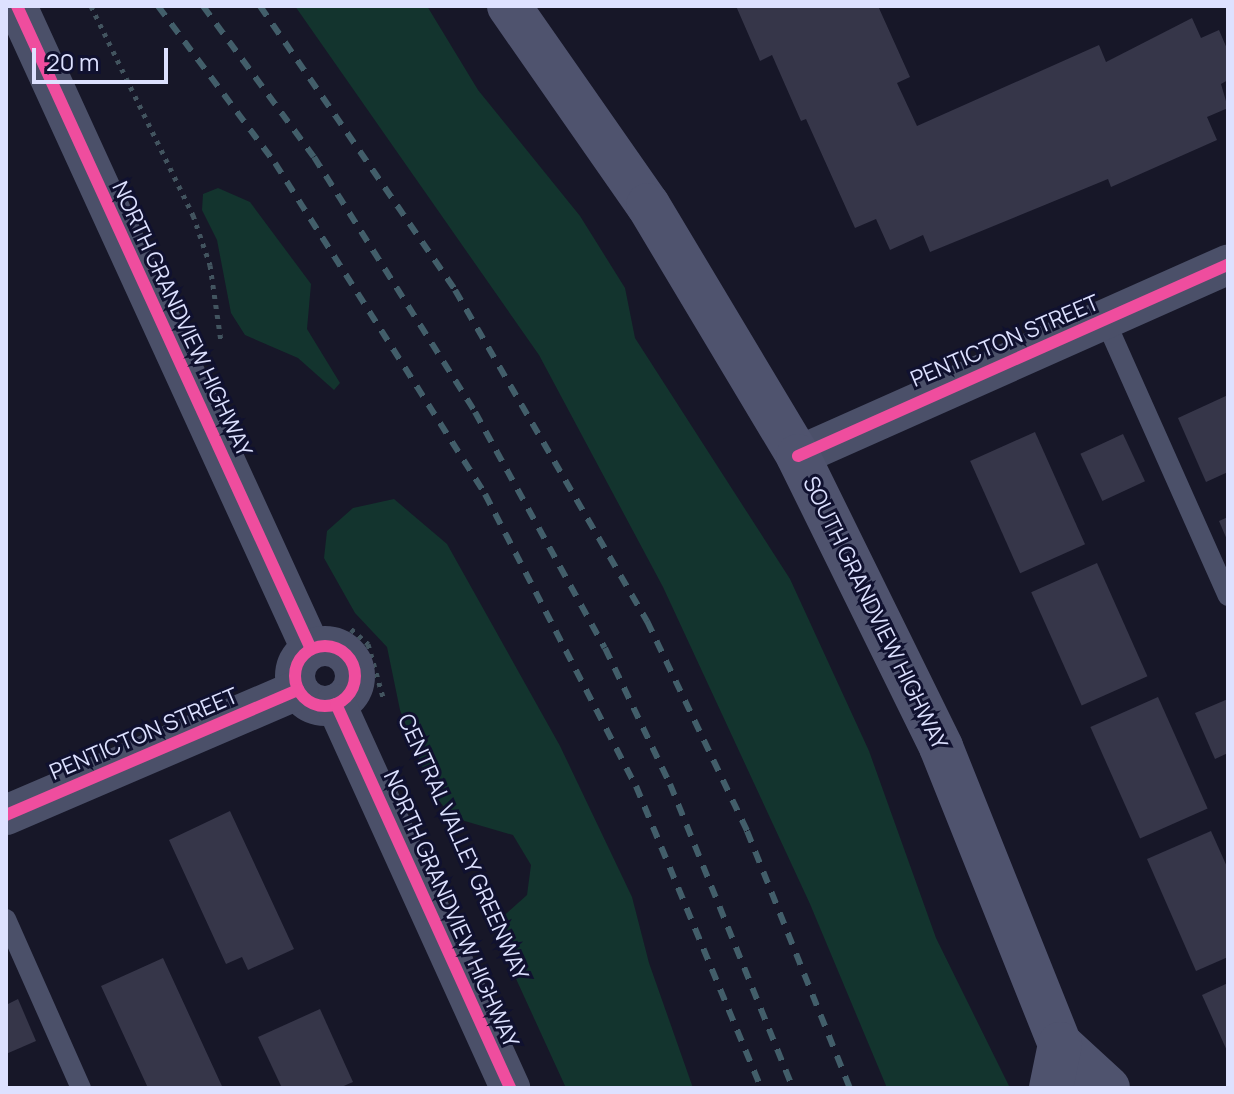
<!DOCTYPE html>
<style>
body{margin:0}
#map{position:relative;width:1234px;height:1094px;overflow:hidden;background:#171728;font-family:Manrope,sans-serif}
div>[style]{position:absolute}
.green>*{inset:0;background:#13342e}
.building>*{inset:0;background:#363649;transform-origin:0 0}
.path>*{height:5px;margin-top:-2.5px;transform-origin:0;background:repeating-linear-gradient(90deg,#42545f 0 4px,transparent 0 10px)}
.lane>*{height:20px;margin:-10px;padding:0 10px;transform-origin:10px;border-radius:10px;background:#4b5069}
.street>*{height:40px;margin:-20px;padding:0 20px;transform-origin:20px;border-radius:20px;background:#4b5069}
.street>.ring{margin:-20px;padding:0;box-sizing:content-box;background:none;border:40px solid #4b5069;border-radius:50%}
.secondary>*{height:44px;margin:-22px;padding:0 22px;transform-origin:22px;border-radius:22px;background:#4f536e}
.rail>*{height:6px;margin-top:-3px;transform-origin:0;background:repeating-linear-gradient(90deg,#425e6a 0 12px,transparent 0 22px)}
.cycleway>*{height:12px;margin:-6px;padding:0 6px;transform-origin:6px;border-radius:6px;background:#ef4d9e}
.cycleway>.ring{margin:-6px;padding:0;box-sizing:content-box;background:none;border:12px solid #ef4d9e;border-radius:50%}
span{translate:-50% -50%;white-space:nowrap;text-align:center;line-height:1.15;-webkit-text-stroke:6px #10112f;paint-order:stroke}
.street-label{font-size:22px;color:#dde1ff}
.frame{position:absolute;inset:0;border:8px solid #dde1ff;pointer-events:none}
.scale{position:absolute;left:32px;top:48px;width:136px;height:36px;box-sizing:border-box;border:4px solid #dde1ff;border-top:0;padding-left:10px;font-size:24px;line-height:28px;white-space:nowrap;color:#dde1ff;-webkit-text-stroke:6px #10112f;paint-order:stroke}
</style>
<div id="map">
<div class="green">
<i style="clip-path:polygon(295px 6px,427px 6px,478px 90px,580px 216px,625px 288px,635px 338px,790px 579px,869px 751px,936px 938px,1010px 1088px,887px 1088px,810px 904px,663px 587px,539px 355px)"></i>
<i style="clip-path:polygon(218px 188px,250px 202px,311px 284px,307px 329px,340px 383px,334px 390px,298px 358px,245px 335px,231px 313px,217px 240px,202px 210px,203px 194px)"></i>
<i style="clip-path:polygon(394px 499px,447px 544px,560px 746px,632px 897px,649px 963px,693px 1088px,566px 1088px,506px 957px,499px 920px,527px 895px,531px 865px,513px 835px,451px 817px,431px 789px,400px 710px,387px 647px,355px 613px,324px 558px,327px 531px,353px 508px)"></i>
</div>
<div class="building">
<i style="clip-path:polygon(736px 6px,878px 6px,910px 77px,897px 83px,917px 126px,1099px 45px,1106px 62px,1192px 18px,1201px 38px,1219px 30px,1228px 51px,1228px 80px,1221px 84px,1228px 108px,1207px 117px,1217px 140px,1111px 187px,1108px 179px,930px 252px,923px 235px,890px 250px,876px 219px,855px 228px,806px 119px,801px 121px,772px 55px,760px 61px)"></i>
<i style="clip-path:polygon(1228px 395px,1228px 472px,1206px 482px,1178px 418px)"></i>
<i style="left:1035px;top:432px;width:123px;height:71px;rotate:66deg"></i>
<i style="left:1123px;top:434px;width:52px;height:47px;rotate:65deg"></i>
<i style="clip-path:polygon(1228px 517px,1228px 542px,1219px 521px)"></i>
<i style="left:1097px;top:563px;width:124px;height:72px;rotate:66deg"></i>
<i style="left:1158px;top:697px;width:122px;height:74px;rotate:66deg"></i>
<i style="clip-path:polygon(1228px 699px,1228px 753px,1215px 759px,1195px 713px)"></i>
<i style="clip-path:polygon(230px 811px,294px 949px,248px 970px,242px 957px,226px 964px,169px 840px)"></i>
<i style="clip-path:polygon(1211px 831px,1228px 869px,1228px 957px,1196px 971px,1147px 859px)"></i>
<i style="clip-path:polygon(163px 958px,221px 1084px,223px 1088px,148px 1088px,101px 986px)"></i>
<i style="clip-path:polygon(1228px 983px,1228px 1053px,1202px 995px)"></i>
<i style="clip-path:polygon(18px 999px,36px 1041px,6px 1054px,6px 1005px)"></i>
<i style="clip-path:polygon(320px 1009px,353px 1082px,339px 1088px,282px 1088px,258px 1037px)"></i>
</div>
<div class="path">
<i style="left:91px;top:6px;width:233px;rotate:64deg"></i>
<i style="left:193px;top:215px;width:53px;rotate:71.2deg"></i>
<i style="left:210px;top:265px;width:77px;rotate:81.8deg"></i>
<i style="left:351px;top:629px;width:23px;rotate:41deg"></i>
<i style="left:368px;top:644px;width:55px;rotate:74.2deg"></i>
</div>
<div class="lane">
<i style="left:1105px;top:320px;width:302px;rotate:66deg"></i>
<i style="left:6px;top:919px;width:185px;rotate:66.1deg"></i>
</div>
<div class="street">
<i style="left:17px;top:6px;width:707px;rotate:65.43deg"></i>
<i style="left:798px;top:456px;width:471px;rotate:-24deg"></i>
<i class="ring" style="left:295px;top:646px;width:20px;height:20px"></i>
<i style="left:336px;top:704px;width:422px;rotate:65.6deg"></i>
<i style="left:6px;top:815px;width:318px;rotate:-23.2deg"></i>
</div>
<div class="secondary">
<i style="left:509px;top:6px;width:243px;rotate:55.1deg"></i>
<i style="left:648px;top:205px;width:292px;rotate:59.1deg"></i>
<i style="left:798px;top:456px;width:324px;rotate:63.8deg"></i>
<i style="left:941px;top:747px;width:320px;rotate:68.2deg"></i>
<i style="left:1060px;top:1044px;width:65px;rotate:42.5deg"></i>
<i style="left:1051px;top:1088px;width:45px;rotate:-78.4deg"></i>
</div>
<div class="rail">
<i style="left:158px;top:6px;width:196px;rotate:53.3deg"></i>
<i style="left:275px;top:163px;width:392px;rotate:57.6deg"></i>
<i style="left:485px;top:494px;width:329px;rotate:62.7deg"></i>
<i style="left:636px;top:786px;width:327px;rotate:67.5deg"></i>
<i style="left:203px;top:6px;width:187px;rotate:53.7deg"></i>
<i style="left:314px;top:157px;width:302px;rotate:57.7deg"></i>
<i style="left:475px;top:412px;width:269px;rotate:61.2deg"></i>
<i style="left:605px;top:648px;width:151px;rotate:64.5deg"></i>
<i style="left:670px;top:784px;width:328px;rotate:68deg"></i>
<i style="left:260px;top:6px;width:345px;rotate:55.5deg"></i>
<i style="left:455px;top:290px;width:383px;rotate:59.9deg"></i>
<i style="left:647px;top:621px;width:233px;rotate:64.5deg"></i>
<i style="left:747px;top:831px;width:277px;rotate:68.2deg"></i>
</div>
<div class="cycleway">
<i style="left:17px;top:6px;width:707px;rotate:65.43deg"></i>
<i style="left:798px;top:456px;width:471px;rotate:-24deg"></i>
<i class="ring" style="left:295px;top:646px;width:48px;height:48px"></i>
<i style="left:336px;top:704px;width:422px;rotate:65.6deg"></i>
<i style="left:6px;top:815px;width:318px;rotate:-23.2deg"></i>
</div>
<div class="street-label">
<span style="left:182px;top:319px;rotate:65deg">NORTH GRANDVIEW HIGHWAY</span>
<span style="left:1005px;top:341px;rotate:-23deg">PENTICTON STREET</span>
<span style="left:875px;top:613px;rotate:64deg">SOUTH GRANDVIEW HIGHWAY</span>
<span style="left:144px;top:734px;rotate:-23deg">PENTICTON STREET</span>
<span style="left:463px;top:847px;rotate:66deg">CENTRAL VALLEY GREENWAY</span>
<span style="left:451px;top:909px;rotate:66deg">NORTH GRANDVIEW HIGHWAY</span>
</div>
<div class="frame"></div>
<div class="scale">20 m</div>
</div>
